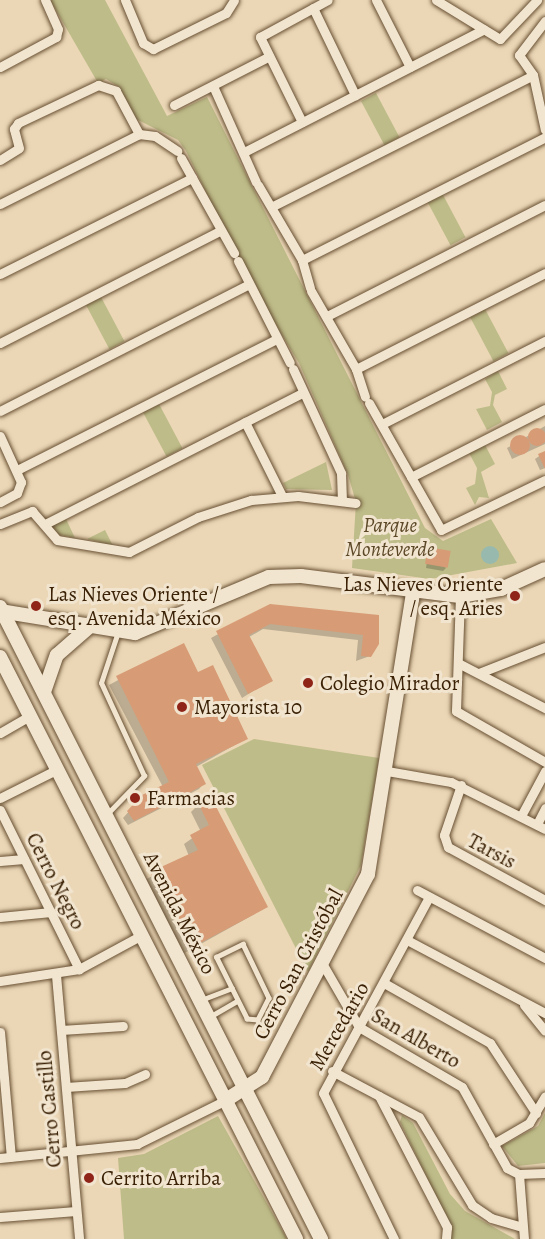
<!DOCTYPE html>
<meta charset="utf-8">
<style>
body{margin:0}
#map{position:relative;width:545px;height:1239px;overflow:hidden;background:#ebd7b6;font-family:Alegreya,serif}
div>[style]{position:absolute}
.green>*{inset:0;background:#bebc89;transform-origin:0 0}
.water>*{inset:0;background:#98baae}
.round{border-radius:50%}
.shadow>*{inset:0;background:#0003}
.building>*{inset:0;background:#d79b76;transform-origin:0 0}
.roads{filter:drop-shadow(0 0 2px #674f32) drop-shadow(0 0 2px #674f32)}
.lane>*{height:4.5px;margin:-2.25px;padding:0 2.25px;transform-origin:2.25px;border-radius:2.25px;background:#f2e5d0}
.street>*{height:9px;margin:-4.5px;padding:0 4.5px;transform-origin:4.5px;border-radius:4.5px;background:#f2e5d0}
.secondary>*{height:14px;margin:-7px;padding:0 7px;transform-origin:7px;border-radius:7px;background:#f2e5d0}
.dots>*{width:16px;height:16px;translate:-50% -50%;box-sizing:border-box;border:3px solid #f2e5d0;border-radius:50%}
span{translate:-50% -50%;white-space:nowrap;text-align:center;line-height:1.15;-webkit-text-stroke:6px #f2e5d0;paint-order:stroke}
.park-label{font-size:21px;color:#5c4827;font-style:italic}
.poi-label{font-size:21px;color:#3b2206}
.right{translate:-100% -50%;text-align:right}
.left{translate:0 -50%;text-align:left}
.street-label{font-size:21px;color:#3b2206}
</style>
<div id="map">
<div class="green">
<i style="clip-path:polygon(50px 0,105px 0,167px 116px,207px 97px,425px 528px,443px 541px,491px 519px,517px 563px,430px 579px,352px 568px,356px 502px,348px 475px,299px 363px,248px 279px,186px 151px,178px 140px,136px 119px,119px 87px,106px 79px,98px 83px)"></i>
<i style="left:376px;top:93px;width:50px;height:17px;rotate:62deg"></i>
<i style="left:442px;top:193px;width:50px;height:17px;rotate:62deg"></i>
<i style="left:101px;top:297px;width:50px;height:17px;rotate:62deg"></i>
<i style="left:485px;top:309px;width:50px;height:17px;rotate:62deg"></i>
<i style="clip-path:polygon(498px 371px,507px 389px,495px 395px,493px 405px,502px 422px,487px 430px,476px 409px,490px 406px,492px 392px,485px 379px)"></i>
<i style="left:159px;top:404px;width:50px;height:18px;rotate:62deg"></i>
<i style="clip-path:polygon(484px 443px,495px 464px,481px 472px,489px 498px,479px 497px,475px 505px,466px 488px,475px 484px,477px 468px,468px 451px)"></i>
<i style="clip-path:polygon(326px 462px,332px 490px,286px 489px,283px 483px)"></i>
<i style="clip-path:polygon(66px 519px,75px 538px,55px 534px,52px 526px)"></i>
<i style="clip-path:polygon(105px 530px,113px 546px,87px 539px)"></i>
<i style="clip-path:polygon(254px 739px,379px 758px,361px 865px,308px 972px,202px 765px)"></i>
<i style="clip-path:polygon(545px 1113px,545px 1163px,518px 1166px,502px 1146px,538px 1126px)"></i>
<i style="clip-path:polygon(402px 1115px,413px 1123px,450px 1194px,465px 1211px,515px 1239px,451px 1239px,450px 1225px,400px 1122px)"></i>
<i style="clip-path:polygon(218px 1116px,287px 1239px,124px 1239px,118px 1158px,144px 1154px)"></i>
</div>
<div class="water">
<i class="round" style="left:481px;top:546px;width:18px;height:18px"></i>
</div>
<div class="shadow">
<i style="clip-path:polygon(545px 426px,545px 444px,512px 459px,507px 448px)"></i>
<i style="clip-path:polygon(545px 452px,545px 468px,540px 470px,535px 459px)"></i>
<i style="clip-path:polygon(429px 548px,446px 568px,443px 571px,426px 568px)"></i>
<i style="clip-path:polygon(271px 605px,378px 616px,370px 656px,356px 661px,358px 640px,263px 629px,249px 637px,271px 680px,242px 698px,211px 638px)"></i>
<i style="clip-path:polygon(183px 645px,197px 674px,247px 738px,196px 767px,204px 783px,199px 789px,128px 825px,123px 818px,143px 796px,163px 787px,109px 685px)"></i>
<i style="clip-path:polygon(199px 804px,267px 907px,181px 955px,143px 881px,189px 856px,184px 844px,201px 832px,191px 812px)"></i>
</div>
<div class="building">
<i class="round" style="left:528px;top:428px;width:18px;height:18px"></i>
<i class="round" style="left:510px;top:435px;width:20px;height:20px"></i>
<i style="clip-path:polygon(545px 451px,545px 469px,538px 454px)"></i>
<i style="left:428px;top:547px;width:23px;height:17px;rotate:10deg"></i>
<i style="clip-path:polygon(270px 604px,379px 615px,379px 644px,371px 657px,361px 656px,363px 635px,270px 624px,249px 635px,273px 681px,248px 694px,216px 631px)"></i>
<i style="clip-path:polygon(184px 643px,198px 672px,213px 665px,248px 739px,196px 764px,206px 784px,134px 821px,127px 811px,142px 795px,169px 782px,116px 676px)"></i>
<i style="clip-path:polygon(210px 795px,268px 907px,189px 949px,150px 872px,198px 850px,190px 835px,209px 825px,198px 803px)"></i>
</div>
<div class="roads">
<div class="lane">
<i style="left:108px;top:813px;width:52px;rotate:-45.8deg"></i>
<i style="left:144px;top:776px;width:102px;rotate:-114.8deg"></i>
<i style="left:101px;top:683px;width:54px;rotate:-71.6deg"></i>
<i style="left:243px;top:944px;width:60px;rotate:64.3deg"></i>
<i style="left:269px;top:998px;width:25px;rotate:117deg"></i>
<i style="left:258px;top:1020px;width:11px;rotate:-175deg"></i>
<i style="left:247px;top:1019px;width:69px;rotate:-116.6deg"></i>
<i style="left:216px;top:957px;width:30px;rotate:-26deg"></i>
<i style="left:201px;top:1000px;width:33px;rotate:-21deg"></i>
<i style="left:211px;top:1016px;width:30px;rotate:-30deg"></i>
</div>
<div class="street">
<i style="left:125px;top:0;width:47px;rotate:67.3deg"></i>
<i style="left:143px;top:43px;width:12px;rotate:31deg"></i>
<i style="left:153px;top:49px;width:81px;rotate:-26.3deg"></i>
<i style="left:226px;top:13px;width:15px;rotate:-58deg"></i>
<i style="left:376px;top:0;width:75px;rotate:63.1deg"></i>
<i style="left:436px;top:0;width:75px;rotate:31.4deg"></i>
<i style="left:500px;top:39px;width:54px;rotate:-46.5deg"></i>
<i style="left:313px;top:8px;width:97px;rotate:64.2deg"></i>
<i style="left:545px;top:21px;width:43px;rotate:127.4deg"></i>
<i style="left:519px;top:55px;width:24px;rotate:55deg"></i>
<i style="left:533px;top:75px;width:56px;rotate:77.7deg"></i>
<i style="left:0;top:67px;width:64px;rotate:-28.2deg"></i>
<i style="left:56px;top:37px;width:8px;rotate:-76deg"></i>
<i style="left:58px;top:29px;width:32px;rotate:-114deg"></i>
<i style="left:213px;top:86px;width:105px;rotate:65.9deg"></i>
<i style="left:174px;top:105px;width:106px;rotate:-27.1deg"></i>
<i style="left:302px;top:122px;width:95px;rotate:-116.3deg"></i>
<i style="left:260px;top:37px;width:77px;rotate:-28.6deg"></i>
<i style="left:246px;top:151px;width:267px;rotate:-27.1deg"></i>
<i style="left:181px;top:158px;width:109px;rotate:60.8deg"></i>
<i style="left:0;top:160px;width:22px;rotate:-32deg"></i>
<i style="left:19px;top:148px;width:20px;rotate:-105deg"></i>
<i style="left:14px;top:129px;width:7px;rotate:-56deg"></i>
<i style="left:18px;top:123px;width:89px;rotate:-25.4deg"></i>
<i style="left:98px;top:85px;width:19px;rotate:18deg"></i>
<i style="left:116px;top:91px;width:49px;rotate:61.9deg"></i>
<i style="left:258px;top:185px;width:87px;rotate:59.6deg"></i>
<i style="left:302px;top:260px;width:29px;rotate:74deg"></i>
<i style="left:0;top:204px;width:156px;rotate:-26.7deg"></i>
<i style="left:139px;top:134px;width:16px;rotate:7deg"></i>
<i style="left:155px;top:136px;width:27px;rotate:34deg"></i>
<i style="left:273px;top:206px;width:291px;rotate:-26.7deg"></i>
<i style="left:302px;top:260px;width:272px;rotate:-26.8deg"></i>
<i style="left:238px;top:261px;width:114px;rotate:63deg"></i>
<i style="left:0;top:274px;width:215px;rotate:-26.6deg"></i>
<i style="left:311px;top:291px;width:90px;rotate:60deg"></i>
<i style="left:356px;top:369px;width:29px;rotate:72deg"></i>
<i style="left:329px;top:315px;width:242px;rotate:-27deg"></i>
<i style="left:0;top:343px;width:247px;rotate:-27deg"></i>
<i style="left:293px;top:369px;width:115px;rotate:65.2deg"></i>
<i style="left:341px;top:473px;width:27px;rotate:88deg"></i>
<i style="left:356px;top:369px;width:212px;rotate:-26.9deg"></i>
<i style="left:369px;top:403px;width:146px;rotate:60.4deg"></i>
<i style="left:441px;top:530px;width:115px;rotate:-25.7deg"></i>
<i style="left:0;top:411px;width:277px;rotate:-27deg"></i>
<i style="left:245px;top:422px;width:83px;rotate:63.4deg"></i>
<i style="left:384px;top:423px;width:181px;rotate:-27deg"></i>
<i style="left:0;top:436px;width:51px;rotate:65.5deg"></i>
<i style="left:21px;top:482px;width:12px;rotate:110deg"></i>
<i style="left:17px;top:493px;width:19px;rotate:152deg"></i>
<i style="left:17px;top:470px;width:288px;rotate:-26.8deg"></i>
<i style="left:411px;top:477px;width:150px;rotate:-26.9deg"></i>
<i style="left:0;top:524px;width:35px;rotate:-22deg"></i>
<i style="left:32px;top:511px;width:38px;rotate:49deg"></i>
<i style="left:57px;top:540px;width:73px;rotate:9.5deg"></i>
<i style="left:129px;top:552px;width:77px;rotate:-26.9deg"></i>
<i style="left:198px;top:517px;width:56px;rotate:-17.8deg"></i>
<i style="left:251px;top:500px;width:47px;rotate:-4.9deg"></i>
<i style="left:298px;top:496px;width:58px;rotate:6.9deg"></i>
<i style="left:45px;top:524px;width:288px;rotate:-27deg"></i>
<i style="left:460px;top:596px;width:115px;rotate:92deg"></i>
<i style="left:456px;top:711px;width:103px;rotate:29.8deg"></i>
<i style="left:460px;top:664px;width:96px;rotate:27.4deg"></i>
<i style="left:479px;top:673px;width:71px;rotate:-21.5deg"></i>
<i style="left:0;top:733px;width:34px;rotate:-30deg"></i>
<i style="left:387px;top:771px;width:65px;rotate:9.8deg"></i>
<i style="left:451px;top:782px;width:105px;rotate:26.6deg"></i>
<i style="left:461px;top:785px;width:53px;rotate:108.8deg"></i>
<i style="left:444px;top:835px;width:13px;rotate:72deg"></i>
<i style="left:448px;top:847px;width:111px;rotate:28.7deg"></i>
<i style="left:0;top:798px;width:65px;rotate:-26.6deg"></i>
<i style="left:0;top:810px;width:178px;rotate:63.6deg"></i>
<i style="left:521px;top:816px;width:51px;rotate:-61.9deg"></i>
<i style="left:537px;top:824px;width:18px;rotate:-63deg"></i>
<i style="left:0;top:861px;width:24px;rotate:-5deg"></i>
<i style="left:417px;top:890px;width:145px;rotate:28deg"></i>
<i style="left:0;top:917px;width:51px;rotate:-5.6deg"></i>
<i style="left:407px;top:940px;width:156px;rotate:27.9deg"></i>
<i style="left:322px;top:963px;width:74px;rotate:60deg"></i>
<i style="left:359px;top:1027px;width:119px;rotate:30.2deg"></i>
<i style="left:462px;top:1087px;width:93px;rotate:60.9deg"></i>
<i style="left:507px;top:1168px;width:13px;rotate:27deg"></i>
<i style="left:519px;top:1174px;width:26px;rotate:-2deg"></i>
<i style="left:56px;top:975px;width:265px;rotate:85deg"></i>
<i style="left:0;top:981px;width:80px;rotate:-8.6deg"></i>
<i style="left:79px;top:969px;width:72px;rotate:-28.4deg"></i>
<i style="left:384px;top:983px;width:122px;rotate:29.5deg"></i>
<i style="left:490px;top:1043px;width:84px;rotate:56.7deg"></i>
<i style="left:524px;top:1005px;width:33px;rotate:51deg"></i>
<i style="left:61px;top:1030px;width:62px;rotate:-3.7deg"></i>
<i style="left:0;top:1032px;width:125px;rotate:85deg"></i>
<i style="left:332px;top:1071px;width:98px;rotate:27.9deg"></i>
<i style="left:419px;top:1117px;width:103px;rotate:58.9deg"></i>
<i style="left:472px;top:1205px;width:23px;rotate:34deg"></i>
<i style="left:491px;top:1218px;width:33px;rotate:16deg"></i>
<i style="left:66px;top:1087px;width:59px;rotate:-3.9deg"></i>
<i style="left:125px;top:1083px;width:22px;rotate:-24deg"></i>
<i style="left:379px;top:1096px;width:148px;rotate:62.6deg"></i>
<i style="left:447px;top:1227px;width:12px;rotate:95deg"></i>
<i style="left:493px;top:1144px;width:42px;rotate:-30.3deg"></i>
<i style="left:529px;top:1123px;width:31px;rotate:-59deg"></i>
<i style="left:0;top:1158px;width:138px;rotate:-5.8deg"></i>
<i style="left:137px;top:1144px;width:99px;rotate:-26.3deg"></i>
<i style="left:519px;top:1174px;width:65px;rotate:85.6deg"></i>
<i style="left:0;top:1217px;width:76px;rotate:-4.5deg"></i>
<i style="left:394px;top:1239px;width:162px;rotate:-115.9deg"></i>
<i style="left:323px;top:1093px;width:223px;rotate:-61.6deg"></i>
</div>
<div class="secondary">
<i style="left:0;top:607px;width:709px;rotate:63.07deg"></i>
<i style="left:0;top:611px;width:137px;rotate:9.3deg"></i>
<i style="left:135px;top:633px;width:145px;rotate:-22.7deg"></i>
<i style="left:269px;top:577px;width:32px;rotate:-2deg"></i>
<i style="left:301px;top:576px;width:160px;rotate:7.2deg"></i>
<i style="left:460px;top:596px;width:42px;rotate:-9.7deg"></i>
<i style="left:501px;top:589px;width:48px;rotate:-24.4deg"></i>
<i style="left:0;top:657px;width:653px;rotate:63.04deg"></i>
<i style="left:44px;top:692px;width:39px;rotate:-71deg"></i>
<i style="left:57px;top:655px;width:43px;rotate:-41.2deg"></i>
<i style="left:226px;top:1100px;width:43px;rotate:-32.6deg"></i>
<i style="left:262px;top:1077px;width:229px;rotate:-62.4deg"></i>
<i style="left:368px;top:874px;width:285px;rotate:-80.9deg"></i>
</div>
</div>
<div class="dots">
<i style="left:515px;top:596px;background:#8f2418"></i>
<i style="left:36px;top:606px;background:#8f2418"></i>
<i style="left:308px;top:683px;background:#8f2418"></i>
<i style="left:182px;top:707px;background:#8f2418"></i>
<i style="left:135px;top:798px;background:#8f2418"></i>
<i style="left:89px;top:1178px;background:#8f2418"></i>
</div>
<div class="park-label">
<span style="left:390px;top:537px">Parque<br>Monteverde</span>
</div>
<div class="poi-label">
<span class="right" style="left:503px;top:596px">Las Nieves Oriente<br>/ esq. Aries</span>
<span class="left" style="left:48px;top:606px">Las Nieves Oriente /<br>esq. Avenida México</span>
<span class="left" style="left:320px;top:683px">Colegio Mirador</span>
<span class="left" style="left:194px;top:707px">Mayorista 10</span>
<span class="left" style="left:147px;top:798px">Farmacias</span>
<span class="left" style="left:101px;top:1178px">Cerrito Arriba</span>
</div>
<div class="street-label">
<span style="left:492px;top:851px;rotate:28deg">Tarsis</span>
<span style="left:56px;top:881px;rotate:63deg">Cerro Negro</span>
<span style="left:180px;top:913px;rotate:63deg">Avenida México</span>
<span style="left:298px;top:964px;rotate:-62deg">Cerro San Cristóbal</span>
<span style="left:339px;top:1026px;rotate:-60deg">Mercedario</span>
<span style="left:416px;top:1038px;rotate:30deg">San Alberto</span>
<span style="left:49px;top:1109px;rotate:-95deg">Cerro Castillo</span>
</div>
</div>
